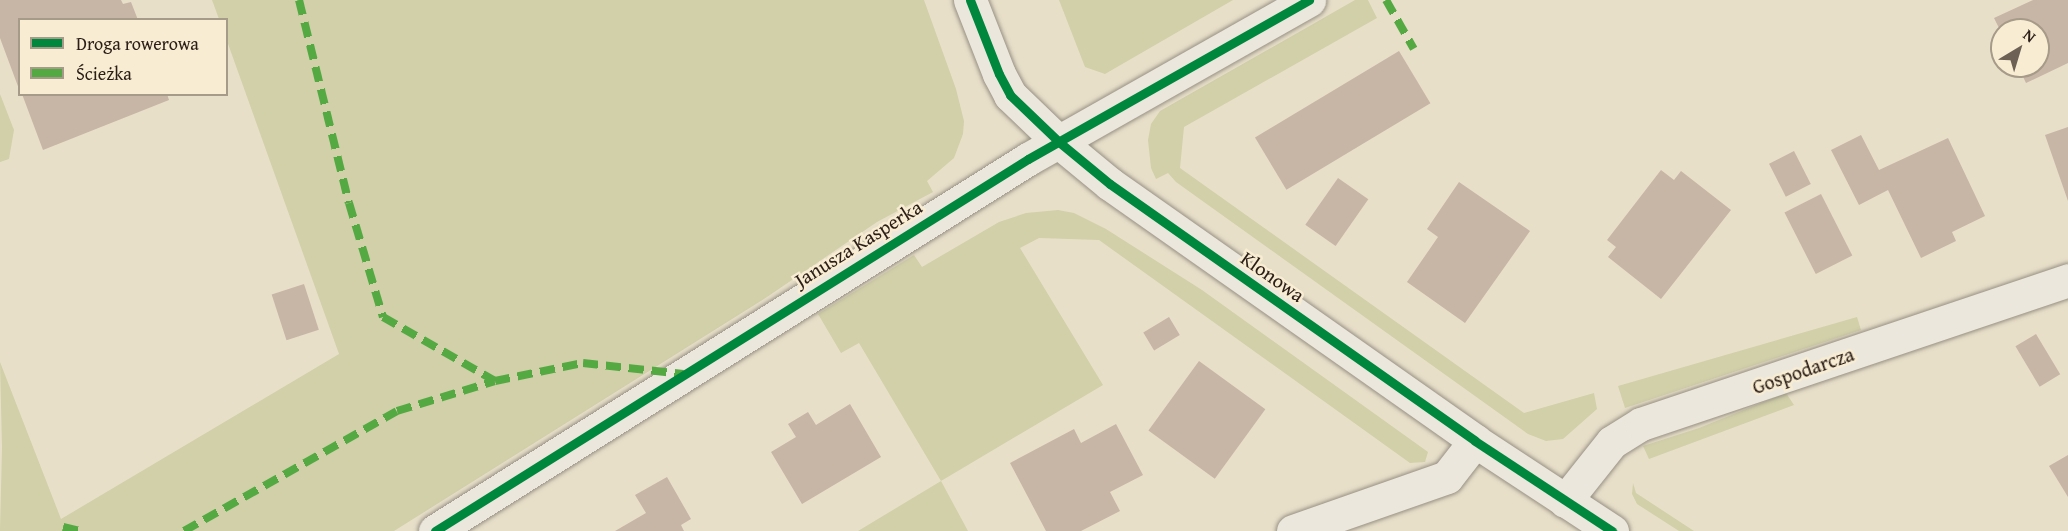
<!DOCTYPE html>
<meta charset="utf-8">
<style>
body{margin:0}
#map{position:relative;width:2068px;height:531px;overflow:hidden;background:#e8dfc9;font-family:"Gentium Book Plus",serif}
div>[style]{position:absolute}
.green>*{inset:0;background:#d1d0a9}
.building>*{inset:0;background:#c7b5a5;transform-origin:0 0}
.roads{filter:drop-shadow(0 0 2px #979083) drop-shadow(0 0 2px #979083)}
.minor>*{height:33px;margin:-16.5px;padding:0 16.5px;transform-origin:16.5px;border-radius:16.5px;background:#ebe7dc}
.quiet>*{height:8px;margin-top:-4px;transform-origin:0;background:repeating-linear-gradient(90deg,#54a942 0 15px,transparent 0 23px)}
.cycleway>*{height:9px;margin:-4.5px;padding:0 4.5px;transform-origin:4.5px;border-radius:4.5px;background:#00873e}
span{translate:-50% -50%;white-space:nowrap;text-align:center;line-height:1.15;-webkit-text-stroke:5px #f8edd3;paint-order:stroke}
.street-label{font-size:20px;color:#2b1d17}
.legend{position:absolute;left:18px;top:18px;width:210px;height:78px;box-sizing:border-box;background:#f8edd3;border:2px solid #a69a88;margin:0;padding:8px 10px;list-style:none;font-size:18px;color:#2b1d17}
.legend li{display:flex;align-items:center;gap:12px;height:30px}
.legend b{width:30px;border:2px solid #a69a88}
.north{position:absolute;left:1990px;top:18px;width:60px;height:60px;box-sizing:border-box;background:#f8edd3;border:2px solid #a69a88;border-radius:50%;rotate:38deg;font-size:16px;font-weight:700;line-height:24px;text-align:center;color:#2b1d17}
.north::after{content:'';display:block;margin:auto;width:21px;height:27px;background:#6d6155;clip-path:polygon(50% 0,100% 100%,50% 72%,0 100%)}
</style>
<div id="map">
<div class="green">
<i style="clip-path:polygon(212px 0,924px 0,956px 89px,964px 121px,963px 134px,954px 158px,927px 181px,933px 192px,877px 222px,767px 297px,394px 531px,0 531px,2px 448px,0 362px,61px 519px,339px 354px,227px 41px,226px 20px,219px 19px)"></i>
<i style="clip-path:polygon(1059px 0,1233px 0,1105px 74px,1085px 67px)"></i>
<i style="clip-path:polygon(1355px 0,1368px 0,1377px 18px,1184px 127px,1180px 168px,1524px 413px,1594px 393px,1597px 409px,1563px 439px,1546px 441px,1528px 434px,1176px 182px,1168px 173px,1156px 179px,1151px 168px,1148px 140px,1151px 124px,1160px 111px)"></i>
<i style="clip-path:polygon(0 94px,14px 130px,9px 159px,0 162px)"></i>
<i style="clip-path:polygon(1058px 210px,1074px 213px,1106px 229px,1202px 290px,1428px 452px,1425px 462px,1410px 463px,1099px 240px,1039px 238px,1020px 248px,1103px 385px,941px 481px,968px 531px,858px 531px,941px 481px,859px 343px,841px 353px,818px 314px,914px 255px,922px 267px,999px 222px,1026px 213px)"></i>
<i style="clip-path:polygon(1857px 317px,1861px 330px,1625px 408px,1618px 386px)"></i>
<i style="clip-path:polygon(1786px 393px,1794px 405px,1649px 459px,1643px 446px,1699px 428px)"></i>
<i style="clip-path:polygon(1633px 483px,1636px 493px,1694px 531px,1679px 531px,1637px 504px,1632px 494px)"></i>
</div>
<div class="building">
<i style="clip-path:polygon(0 0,121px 0,123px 4px,131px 2px,138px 20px,20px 20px,19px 89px,0 38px)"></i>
<i style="clip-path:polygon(2033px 0,2068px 0,2068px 63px,2026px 83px,2018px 66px,2038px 66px,2038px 30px,2000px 30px,1994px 18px)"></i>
<i style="left:1399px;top:51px;width:61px;height:168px;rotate:59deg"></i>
<i style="clip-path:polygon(22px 94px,167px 94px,169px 100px,43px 150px)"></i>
<i style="clip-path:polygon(2068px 127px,2068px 201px,2045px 135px)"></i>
<i style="clip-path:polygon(1861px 135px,1879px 170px,1948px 138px,1985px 216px,1952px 232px,1956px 241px,1921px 258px,1888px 190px,1859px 205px,1831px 150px)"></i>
<i style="left:1794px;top:151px;width:37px;height:28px;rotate:63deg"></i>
<i style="clip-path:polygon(1661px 170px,1674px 180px,1681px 171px,1731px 210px,1661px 299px,1608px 257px,1616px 247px,1607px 240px)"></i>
<i style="left:1338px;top:178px;width:37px;height:57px;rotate:35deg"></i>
<i style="clip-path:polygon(1459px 182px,1530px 231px,1465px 323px,1407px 282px,1438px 237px,1427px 229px)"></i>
<i style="left:1821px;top:194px;width:69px;height:41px;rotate:63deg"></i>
<i style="left:304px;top:284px;width:48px;height:34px;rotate:72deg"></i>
<i style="left:1169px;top:317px;width:21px;height:30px;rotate:59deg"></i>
<i style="left:2036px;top:334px;width:47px;height:24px;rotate:59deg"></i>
<i style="left:1199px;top:361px;width:82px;height:86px;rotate:36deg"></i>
<i style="clip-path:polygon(850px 404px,881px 457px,802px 504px,771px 452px,796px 437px,788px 424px,808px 412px,816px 425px)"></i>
<i style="clip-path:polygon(1116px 424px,1143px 475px,1110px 492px,1120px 511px,1081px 531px,1046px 531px,1010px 463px,1074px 429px,1081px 443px)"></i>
<i style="clip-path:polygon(2068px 455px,2068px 497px,2049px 466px)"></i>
<i style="clip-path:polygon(667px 477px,691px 519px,681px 525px,684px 531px,615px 531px,646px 513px,635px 495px)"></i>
</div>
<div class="roads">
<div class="minor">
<i style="left:970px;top:0;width:79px;rotate:68.6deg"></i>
<i style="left:999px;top:74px;width:24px;rotate:62deg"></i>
<i style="left:1010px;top:95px;width:68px;rotate:43.8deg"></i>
<i style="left:1059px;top:142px;width:66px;rotate:39.5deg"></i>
<i style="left:1110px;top:184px;width:446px;rotate:35.1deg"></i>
<i style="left:1475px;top:441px;width:164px;rotate:33.3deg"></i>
<i style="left:1565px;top:501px;width:75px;rotate:-51.5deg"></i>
<i style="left:1612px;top:442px;width:34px;rotate:-32deg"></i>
<i style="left:1641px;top:424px;width:451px;rotate:-18.6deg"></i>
<i style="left:435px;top:531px;width:700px;rotate:-32.1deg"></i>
<i style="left:1028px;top:159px;width:323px;rotate:-29.5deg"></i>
<i style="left:1293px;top:531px;width:163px;rotate:-19.3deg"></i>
<i style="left:1447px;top:477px;width:46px;rotate:-52.1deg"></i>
</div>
</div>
<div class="quiet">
<i style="left:299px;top:0;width:209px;rotate:76.2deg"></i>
<i style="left:349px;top:203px;width:119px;rotate:73.4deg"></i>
<i style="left:383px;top:317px;width:129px;rotate:29.7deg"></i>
<i style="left:1386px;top:0;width:56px;rotate:60.3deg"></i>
<i style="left:63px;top:527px;width:17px;rotate:13deg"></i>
<i style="left:184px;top:531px;width:244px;rotate:-29.4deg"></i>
<i style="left:397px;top:411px;width:102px;rotate:-17deg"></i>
<i style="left:495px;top:381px;width:90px;rotate:-11.6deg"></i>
<i style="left:583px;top:363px;width:101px;rotate:6.3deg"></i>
</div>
<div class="cycleway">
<i style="left:970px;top:0;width:79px;rotate:68.6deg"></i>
<i style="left:999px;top:74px;width:24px;rotate:62deg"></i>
<i style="left:1010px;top:95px;width:68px;rotate:43.8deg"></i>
<i style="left:1059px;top:142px;width:66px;rotate:39.5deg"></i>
<i style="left:1110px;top:184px;width:446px;rotate:35.1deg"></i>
<i style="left:1475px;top:441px;width:164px;rotate:33.3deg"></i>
<i style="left:435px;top:531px;width:700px;rotate:-32.1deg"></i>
<i style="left:1028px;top:159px;width:323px;rotate:-29.5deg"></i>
</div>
<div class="street-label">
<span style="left:858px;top:243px;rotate:-32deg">Janusza Kasperka</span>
<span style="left:1273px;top:276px;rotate:35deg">Klonowa</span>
<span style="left:1803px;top:370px;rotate:-19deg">Gospodarcza</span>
</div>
<ul class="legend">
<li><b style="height:8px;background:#00873e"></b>Droga rowerowa</li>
<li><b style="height:8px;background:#54a942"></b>Ścieżka</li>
</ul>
<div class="north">N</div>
</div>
